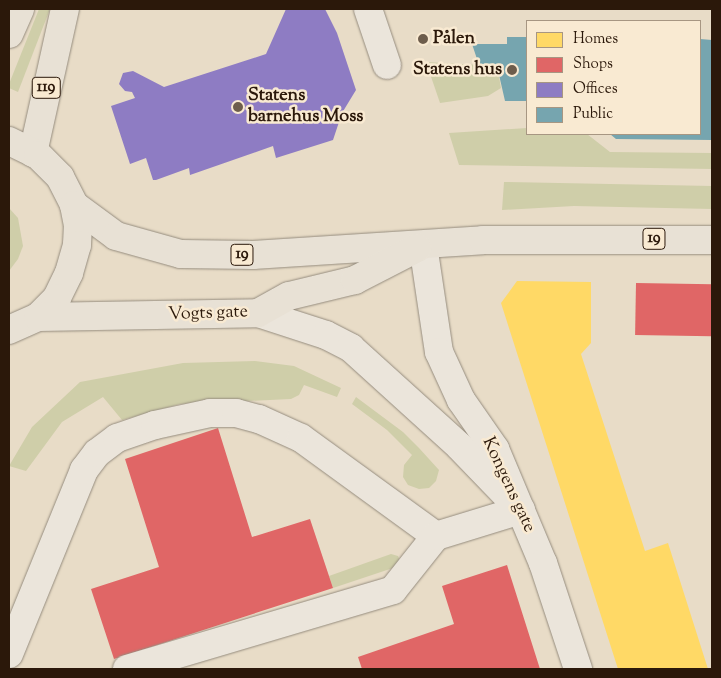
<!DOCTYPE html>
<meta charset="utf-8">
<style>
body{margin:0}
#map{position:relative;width:721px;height:678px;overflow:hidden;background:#e8dcc7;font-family:"Sorts Mill Goudy",serif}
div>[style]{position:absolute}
.green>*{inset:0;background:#cfcea9}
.homes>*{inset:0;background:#ffd966}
.shops>*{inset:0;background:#e06666;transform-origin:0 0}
.offices>*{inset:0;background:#8e7cc3}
.public>*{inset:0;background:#76a5af}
.roads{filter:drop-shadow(0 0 1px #958c7e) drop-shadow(0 0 1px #958c7e)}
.minor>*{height:28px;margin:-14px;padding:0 14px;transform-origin:14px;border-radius:14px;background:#ebe5db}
.major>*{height:28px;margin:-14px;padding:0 14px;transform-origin:14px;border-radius:14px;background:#e8e1d5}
.highway>*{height:28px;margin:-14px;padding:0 14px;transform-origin:14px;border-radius:14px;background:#e8e1d5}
.dots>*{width:14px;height:14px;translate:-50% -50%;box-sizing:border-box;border:2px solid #f9ead2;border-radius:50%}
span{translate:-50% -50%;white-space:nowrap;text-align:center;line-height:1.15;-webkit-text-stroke:5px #f9ead2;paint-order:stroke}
.shield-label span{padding:1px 4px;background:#f9ead2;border:1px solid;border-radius:4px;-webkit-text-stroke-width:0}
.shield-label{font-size:16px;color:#2b180a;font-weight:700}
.poi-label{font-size:18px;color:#2b180a;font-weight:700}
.left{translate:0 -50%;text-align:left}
.right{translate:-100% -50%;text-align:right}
.street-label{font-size:18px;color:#2b180a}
.frame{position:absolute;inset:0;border:10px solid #2b180a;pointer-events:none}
.legend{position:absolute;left:526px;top:20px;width:175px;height:115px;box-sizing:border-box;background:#f9ead2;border:1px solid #a79682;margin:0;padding:6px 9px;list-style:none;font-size:15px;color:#2b180a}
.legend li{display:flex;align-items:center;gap:10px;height:25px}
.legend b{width:25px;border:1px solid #a79682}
</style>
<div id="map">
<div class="green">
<i style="clip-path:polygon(39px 9px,50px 9px,18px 92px,9px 88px,9px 84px)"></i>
<i style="clip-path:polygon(426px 62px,497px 66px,501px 88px,488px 96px,440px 103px)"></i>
<i style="clip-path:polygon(527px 128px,527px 134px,587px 134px,610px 152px,712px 153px,712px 169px,459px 165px,449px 133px)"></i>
<i style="clip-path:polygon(504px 182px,712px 186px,712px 209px,574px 206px,502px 210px)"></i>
<i style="clip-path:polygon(9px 208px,18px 218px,23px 246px,18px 259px,9px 271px)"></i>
<i style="clip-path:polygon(255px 361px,294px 366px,341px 388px,337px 397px,304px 385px,299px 395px,291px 399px,180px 404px,122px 420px,103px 397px,62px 422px,26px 471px,9px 466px,32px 427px,80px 382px,183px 363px)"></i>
<i style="clip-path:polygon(356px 397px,403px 432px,419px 448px,439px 470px,436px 481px,429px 488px,419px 489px,408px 485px,403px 477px,404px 465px,412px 455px,387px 430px,352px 404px)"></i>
<i style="clip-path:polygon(391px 554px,398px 556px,400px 561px,396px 567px,333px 588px,329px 576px)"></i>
</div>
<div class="homes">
<i style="clip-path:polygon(517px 281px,591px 282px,591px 343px,581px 354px,645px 551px,668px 543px,708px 669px,618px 669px,501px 303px)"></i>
</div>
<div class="shops">
<i style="left:636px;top:283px;width:76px;height:52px;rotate:1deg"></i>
<i style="clip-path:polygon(218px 428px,252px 537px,310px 519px,333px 588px,114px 659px,91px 589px,159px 567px,125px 459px)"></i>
<i style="clip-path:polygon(507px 565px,540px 669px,362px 669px,358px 657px,454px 624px,442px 586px)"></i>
</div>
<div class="offices">
<i style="clip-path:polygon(286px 9px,325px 9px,337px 33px,356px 90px,342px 113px,333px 140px,276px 158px,273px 146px,190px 175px,189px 168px,156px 180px,153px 180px,146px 158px,130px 164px,111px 106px,135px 98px,132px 92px,125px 91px,119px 84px,123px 73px,133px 71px,164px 87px,266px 54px)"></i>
</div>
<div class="public">
<i style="clip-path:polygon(507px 37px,527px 37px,527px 101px,505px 101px,497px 66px,479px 65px,472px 44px,507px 44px)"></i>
<i style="clip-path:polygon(700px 39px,712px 40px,712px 140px,616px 139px,610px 134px,700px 134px)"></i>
</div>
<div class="roads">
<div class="minor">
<i style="left:368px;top:9px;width:59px;rotate:71.3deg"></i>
<i style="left:423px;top:245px;width:108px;rotate:81.5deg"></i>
<i style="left:439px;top:352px;width:53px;rotate:65.4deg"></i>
<i style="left:461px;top:400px;width:60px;rotate:55.2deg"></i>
<i style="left:495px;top:449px;width:124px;rotate:67.2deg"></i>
<i style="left:543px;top:563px;width:112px;rotate:71.7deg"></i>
<i style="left:258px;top:313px;width:71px;rotate:17.9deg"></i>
<i style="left:326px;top:335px;width:28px;rotate:27deg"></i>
<i style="left:351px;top:348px;width:147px;rotate:42.2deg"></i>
<i style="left:460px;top:447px;width:71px;rotate:46.1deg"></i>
<i style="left:9px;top:654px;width:199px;rotate:-67.8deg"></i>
<i style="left:84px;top:470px;width:21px;rotate:-53deg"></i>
<i style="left:97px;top:453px;width:25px;rotate:-37deg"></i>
<i style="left:117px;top:438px;width:40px;rotate:-18.9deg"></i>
<i style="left:155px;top:425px;width:56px;rotate:-12.3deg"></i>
<i style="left:210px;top:413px;width:26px"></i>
<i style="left:236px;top:413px;width:24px;rotate:15deg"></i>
<i style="left:259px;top:419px;width:46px;rotate:24.3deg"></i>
<i style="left:301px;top:438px;width:167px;rotate:36deg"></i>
<i style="left:127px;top:669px;width:277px;rotate:-16.5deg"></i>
<i style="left:393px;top:590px;width:69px;rotate:-51.5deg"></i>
<i style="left:436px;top:536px;width:89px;rotate:-17deg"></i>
</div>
<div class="major">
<i style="left:9px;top:34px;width:27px;rotate:-66deg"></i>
<i style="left:33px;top:153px;width:148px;rotate:-77.5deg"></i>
</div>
<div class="highway">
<i style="left:9px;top:141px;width:32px;rotate:26deg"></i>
<i style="left:38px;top:155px;width:31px;rotate:45deg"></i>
<i style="left:60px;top:177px;width:31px;rotate:63deg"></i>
<i style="left:74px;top:205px;width:20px;rotate:79deg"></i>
<i style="left:78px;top:225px;width:20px;rotate:93deg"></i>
<i style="left:77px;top:245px;width:29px;rotate:106deg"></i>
<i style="left:69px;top:273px;width:28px;rotate:116deg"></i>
<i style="left:57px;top:298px;width:27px;rotate:135deg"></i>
<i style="left:38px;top:317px;width:32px;rotate:156deg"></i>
<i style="left:74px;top:205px;width:52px;rotate:36.4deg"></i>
<i style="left:116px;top:236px;width:67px;rotate:15.5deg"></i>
<i style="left:181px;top:254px;width:72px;rotate:0.8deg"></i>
<i style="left:253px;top:255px;width:230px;rotate:-3.7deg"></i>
<i style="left:483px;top:240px;width:229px"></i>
<i style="left:38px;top:317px;width:220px;rotate:-1deg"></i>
<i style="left:258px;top:313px;width:35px;rotate:-29deg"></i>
<i style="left:289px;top:296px;width:68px;rotate:-13.6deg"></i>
<i style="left:355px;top:280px;width:70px;rotate:-27.3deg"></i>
</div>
</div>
<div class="dots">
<i style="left:423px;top:39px;background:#6d5d4c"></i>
<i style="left:512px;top:70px;background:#6d5d4c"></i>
<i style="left:238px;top:107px;background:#6d5d4c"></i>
</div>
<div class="shield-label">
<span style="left:46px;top:88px">119</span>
<span style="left:654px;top:239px">19</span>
<span style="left:242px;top:255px">19</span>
</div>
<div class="poi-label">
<span class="left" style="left:433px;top:39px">Pålen</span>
<span class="right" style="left:502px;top:70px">Statens hus</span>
<span class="left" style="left:248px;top:107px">Statens<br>barnehus Moss</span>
</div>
<div class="street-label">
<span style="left:208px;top:314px;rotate:-2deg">Vogts gate</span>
<span style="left:508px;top:485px;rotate:65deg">Kongens gate</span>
</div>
<div class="frame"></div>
<ul class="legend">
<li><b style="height:14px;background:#ffd966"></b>Homes</li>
<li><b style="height:14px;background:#e06666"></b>Shops</li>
<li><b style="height:14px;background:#8e7cc3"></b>Offices</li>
<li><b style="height:14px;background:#76a5af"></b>Public</li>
</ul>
</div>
